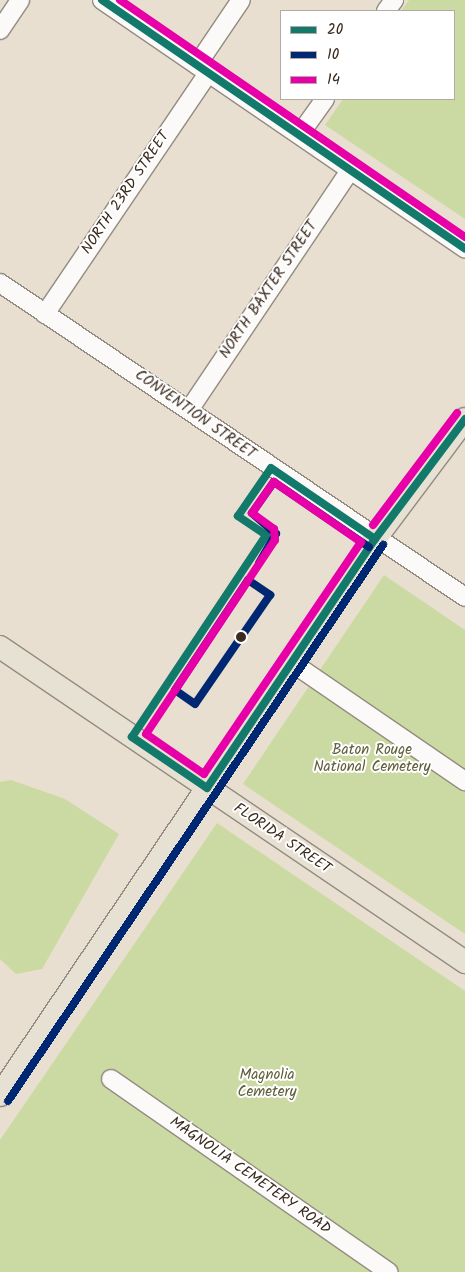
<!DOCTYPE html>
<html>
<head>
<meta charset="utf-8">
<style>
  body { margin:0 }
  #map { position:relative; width:465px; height:1272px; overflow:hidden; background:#e8dfd0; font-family:Kalam,sans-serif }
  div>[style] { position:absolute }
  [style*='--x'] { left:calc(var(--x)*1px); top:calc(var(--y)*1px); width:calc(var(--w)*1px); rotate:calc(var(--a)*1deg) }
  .green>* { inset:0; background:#cbdaa2 }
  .roads { filter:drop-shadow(1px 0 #938b81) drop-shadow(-1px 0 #938b81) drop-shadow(0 1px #938b81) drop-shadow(0 -1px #938b81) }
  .minor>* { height:18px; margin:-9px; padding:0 9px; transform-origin:9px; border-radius:9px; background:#fcfaf8 }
  .major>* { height:22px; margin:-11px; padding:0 11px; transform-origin:11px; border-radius:11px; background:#e7e1d3 }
  .bus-1>* { height:8px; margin:-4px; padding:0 4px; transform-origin:4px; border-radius:4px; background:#12796b }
  .bus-2>* { height:8px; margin:-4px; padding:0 4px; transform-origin:4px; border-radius:4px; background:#002772 }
  .bus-3>* { height:8px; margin:-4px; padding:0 4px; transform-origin:4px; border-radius:4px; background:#e700a8 }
  .dots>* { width:14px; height:14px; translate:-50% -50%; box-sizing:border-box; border:2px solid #fff; border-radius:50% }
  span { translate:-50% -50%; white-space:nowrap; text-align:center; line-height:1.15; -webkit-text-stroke:4px #fff; paint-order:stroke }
  .street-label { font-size:15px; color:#3b2a1e }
  .park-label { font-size:15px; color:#5f5d3a }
  .legend { position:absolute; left:280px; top:10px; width:175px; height:90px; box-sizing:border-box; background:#fff; border:1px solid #b1aaa5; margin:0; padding:6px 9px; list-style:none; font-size:15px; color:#3b2a1e }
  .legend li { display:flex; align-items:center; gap:10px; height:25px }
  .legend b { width:25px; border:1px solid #b1aaa5 }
</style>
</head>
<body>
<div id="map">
  <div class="green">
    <div style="clip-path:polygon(409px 0,465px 0,465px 219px,325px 125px,343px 99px,454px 99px,454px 11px,401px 11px)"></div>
    <div style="clip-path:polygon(384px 575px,465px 630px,465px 934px,243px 784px)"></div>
    <div style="clip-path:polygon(11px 780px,65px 799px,119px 834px,42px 969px,16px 974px,0 959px,0 782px)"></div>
    <div style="clip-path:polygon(217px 823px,465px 991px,465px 1272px,0 1272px,0 1140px)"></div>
  </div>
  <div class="roads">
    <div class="minor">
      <div style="--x:102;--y:0;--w:440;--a:34.4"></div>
      <div style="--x:386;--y:11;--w:14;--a:-54"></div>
      <div style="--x:0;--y:30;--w:36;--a:-56"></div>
      <div style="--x:197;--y:65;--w:78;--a:-55.9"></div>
      <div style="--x:300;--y:134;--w:43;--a:-54.5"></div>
      <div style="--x:0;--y:283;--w:561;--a:34.03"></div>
      <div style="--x:45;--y:314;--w:291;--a:-55.9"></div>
      <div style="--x:189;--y:410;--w:289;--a:-56.1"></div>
      <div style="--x:291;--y:662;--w:211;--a:34.4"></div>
      <div style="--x:111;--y:1079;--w:338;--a:34.8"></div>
    </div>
    <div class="major">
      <div style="--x:0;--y:647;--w:562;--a:34.11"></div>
      <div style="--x:0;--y:1095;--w:671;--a:-56"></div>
      <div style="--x:375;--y:539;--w:150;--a:-53.1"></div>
    </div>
  </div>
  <div class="bus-1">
    <div style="--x:102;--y:0;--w:440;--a:34.4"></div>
    <div style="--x:207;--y:788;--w:91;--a:-145.8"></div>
    <div style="--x:132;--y:737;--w:242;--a:-56.4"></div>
    <div style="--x:266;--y:535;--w:34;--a:-146"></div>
    <div style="--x:238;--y:516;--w:58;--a:-55.5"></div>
    <div style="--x:271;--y:468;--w:126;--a:34.3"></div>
    <div style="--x:207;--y:788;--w:300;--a:-56"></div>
    <div style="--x:375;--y:539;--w:150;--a:-53.1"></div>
  </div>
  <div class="bus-2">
    <div style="--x:259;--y:563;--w:34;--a:-60"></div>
    <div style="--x:276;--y:534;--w:32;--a:-139"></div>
    <div style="--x:252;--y:513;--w:38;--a:-55"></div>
    <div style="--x:274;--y:482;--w:115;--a:34.4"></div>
    <div style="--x:248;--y:580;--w:27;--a:34"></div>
    <div style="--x:270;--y:595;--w:132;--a:124.5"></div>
    <div style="--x:195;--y:704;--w:24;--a:-145"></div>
    <div style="--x:175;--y:690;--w:132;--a:-56.4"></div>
    <div style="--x:8;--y:1101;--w:671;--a:-56"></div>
  </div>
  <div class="bus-3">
    <div style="--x:120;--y:0;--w:419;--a:34.5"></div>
    <div style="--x:274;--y:482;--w:106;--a:34.6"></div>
    <div style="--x:361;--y:542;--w:280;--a:124.1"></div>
    <div style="--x:204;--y:774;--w:70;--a:-145.4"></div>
    <div style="--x:146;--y:734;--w:233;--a:-56.4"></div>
    <div style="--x:275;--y:540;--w:11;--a:-95"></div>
    <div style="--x:274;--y:529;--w:27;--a:-144"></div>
    <div style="--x:252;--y:513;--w:38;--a:-55"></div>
    <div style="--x:373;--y:525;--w:140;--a:-53.1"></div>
  </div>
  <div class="dots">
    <div style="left:241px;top:637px;background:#3b2a1e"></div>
  </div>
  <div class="street-label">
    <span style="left:126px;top:193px;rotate:-56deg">NORTH 23RD STREET</span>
    <span style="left:269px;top:290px;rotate:-56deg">NORTH BAXTER STREET</span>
    <span style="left:195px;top:415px;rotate:35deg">CONVENTION STREET</span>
    <span style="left:282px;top:839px;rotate:34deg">FLORIDA STREET</span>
    <span style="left:250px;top:1176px;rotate:35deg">MAGNOLIA CEMETERY ROAD</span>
  </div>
  <div class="park-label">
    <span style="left:372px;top:759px">Baton Rouge<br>National Cemetery</span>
    <span style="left:267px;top:1084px">Magnolia<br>Cemetery</span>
  </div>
  <ul class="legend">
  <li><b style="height:6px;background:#12796b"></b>20</li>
  <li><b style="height:6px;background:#002772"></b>10</li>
  <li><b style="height:6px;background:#e700a8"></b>14</li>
  </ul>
</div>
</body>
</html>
